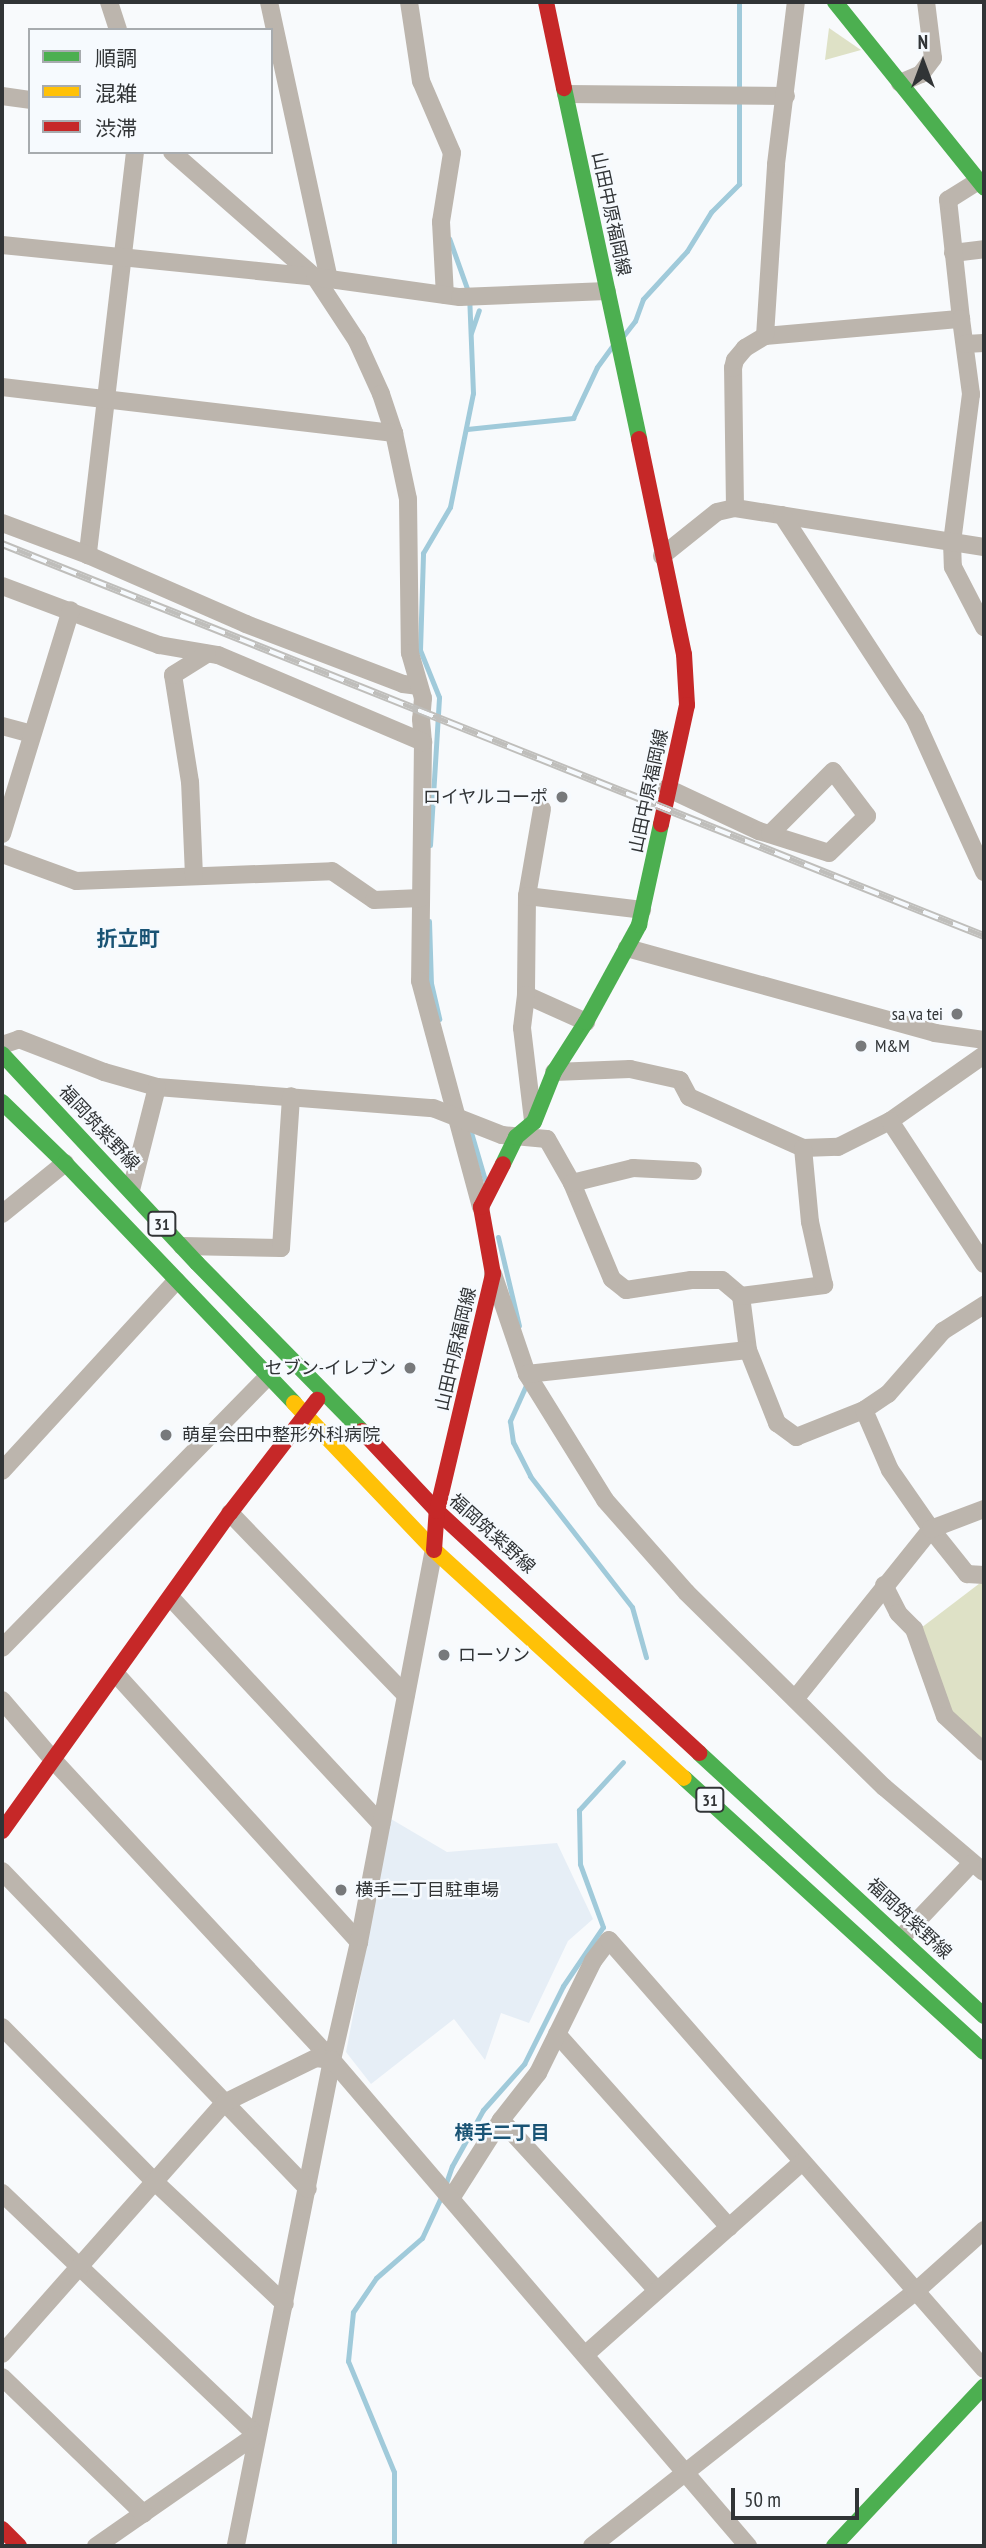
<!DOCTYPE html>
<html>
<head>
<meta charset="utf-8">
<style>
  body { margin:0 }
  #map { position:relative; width:986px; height:2548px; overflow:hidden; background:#f8fafc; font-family:"PT Sans Narrow","Noto Sans JP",sans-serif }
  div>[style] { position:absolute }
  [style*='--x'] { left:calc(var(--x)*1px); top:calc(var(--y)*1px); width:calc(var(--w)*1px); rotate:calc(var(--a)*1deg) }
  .built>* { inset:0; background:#e6eef6 }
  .green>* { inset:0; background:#dee1c6 }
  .stream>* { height:5px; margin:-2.5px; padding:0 2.5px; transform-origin:2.5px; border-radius:2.5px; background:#a0cada }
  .street>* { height:18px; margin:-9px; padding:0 9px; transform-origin:9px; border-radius:9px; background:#bcb5ad }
  .fast>* { height:16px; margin:-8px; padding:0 8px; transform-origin:8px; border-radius:8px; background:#4caf50 }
  .slow>* { height:16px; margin:-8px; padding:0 8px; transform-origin:8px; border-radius:8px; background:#ffc107 }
  .jam>* { height:16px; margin:-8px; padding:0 8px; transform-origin:8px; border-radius:8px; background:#c62828 }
  .rail>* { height:8px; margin-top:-4px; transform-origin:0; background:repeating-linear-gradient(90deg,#f6fafe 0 16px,#bfbebb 0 32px); box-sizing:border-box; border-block:2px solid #bfbebb }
  .dots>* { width:19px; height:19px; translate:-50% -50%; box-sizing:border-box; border:4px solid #f6fafe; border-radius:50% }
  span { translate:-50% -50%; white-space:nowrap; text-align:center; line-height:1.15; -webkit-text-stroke:5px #f6fafe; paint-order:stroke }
  .shield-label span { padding:2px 5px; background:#f6fafe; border:2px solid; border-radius:5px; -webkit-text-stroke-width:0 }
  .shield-label { font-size:16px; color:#313436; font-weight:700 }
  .street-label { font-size:18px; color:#313436 }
  .poi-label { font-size:18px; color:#313436 }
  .right { translate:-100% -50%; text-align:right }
  .left { translate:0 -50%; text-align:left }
  .neighbourhood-label { font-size:19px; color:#195374; font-weight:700 }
  .quarter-label { font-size:21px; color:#195374; font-weight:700 }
  .frame { position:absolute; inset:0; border:4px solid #313436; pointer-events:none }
  .legend { position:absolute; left:28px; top:28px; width:245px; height:126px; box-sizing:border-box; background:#f6fafe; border:2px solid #a7abae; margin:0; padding:9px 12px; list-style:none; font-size:21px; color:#313436 }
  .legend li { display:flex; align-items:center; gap:14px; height:35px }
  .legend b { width:35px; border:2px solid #a7abae }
  .north { position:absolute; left:888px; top:28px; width:70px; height:70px; -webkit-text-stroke:5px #f6fafe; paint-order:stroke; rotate:0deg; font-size:19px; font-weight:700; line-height:28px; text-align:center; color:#313436 }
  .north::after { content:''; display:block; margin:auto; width:24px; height:32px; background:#313436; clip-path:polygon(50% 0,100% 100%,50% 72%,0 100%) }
  .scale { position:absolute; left:731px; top:2488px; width:128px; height:32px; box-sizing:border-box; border:4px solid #313436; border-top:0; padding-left:9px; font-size:21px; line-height:24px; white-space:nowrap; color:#313436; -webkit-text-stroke:5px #f6fafe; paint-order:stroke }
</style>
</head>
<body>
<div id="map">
  <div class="built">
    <div style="clip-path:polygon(391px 1819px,447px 1852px,557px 1843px,593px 1919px,568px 1941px,529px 2023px,501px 2013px,485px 2060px,454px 2019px,371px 2084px,346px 2052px)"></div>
  </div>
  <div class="green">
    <div style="clip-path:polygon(829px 28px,861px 50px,825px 60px)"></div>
    <div style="clip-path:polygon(984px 1580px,984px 1742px,948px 1708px,921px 1628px)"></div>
  </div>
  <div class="stream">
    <div style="--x:471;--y:333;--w:24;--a:-71"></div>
    <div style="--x:624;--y:335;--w:18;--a:-52"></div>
    <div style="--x:635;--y:321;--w:23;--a:-70"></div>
    <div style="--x:643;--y:299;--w:65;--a:-47.5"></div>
    <div style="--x:687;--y:251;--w:46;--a:-58.4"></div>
    <div style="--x:711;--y:212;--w:40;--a:-45"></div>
    <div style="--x:739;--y:184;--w:182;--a:-90"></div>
    <div style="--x:467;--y:429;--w:107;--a:-5.9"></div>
    <div style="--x:573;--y:418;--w:56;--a:-64.8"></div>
    <div style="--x:597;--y:367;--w:26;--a:-54"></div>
    <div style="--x:430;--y:845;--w:148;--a:-86.5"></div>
    <div style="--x:439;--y:697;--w:51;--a:-112"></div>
    <div style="--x:420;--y:650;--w:97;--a:-88.2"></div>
    <div style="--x:423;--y:553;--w:53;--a:-59.6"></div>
    <div style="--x:450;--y:507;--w:116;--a:-78.6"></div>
    <div style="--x:473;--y:393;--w:99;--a:-92.3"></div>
    <div style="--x:469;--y:294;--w:59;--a:-109.7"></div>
    <div style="--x:429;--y:921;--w:62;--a:88.2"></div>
    <div style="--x:431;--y:983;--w:37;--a:77"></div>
    <div style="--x:470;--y:1129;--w:53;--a:73.6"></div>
    <div style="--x:498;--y:1237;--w:91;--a:76.7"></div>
    <div style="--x:527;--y:1383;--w:42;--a:114.1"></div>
    <div style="--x:510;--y:1421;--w:21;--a:82"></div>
    <div style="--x:513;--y:1442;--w:38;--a:63"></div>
    <div style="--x:530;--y:1476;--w:166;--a:52.1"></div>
    <div style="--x:632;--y:1607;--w:52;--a:74.4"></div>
    <div style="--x:445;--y:2186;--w:21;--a:-71"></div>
    <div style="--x:452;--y:2166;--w:64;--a:-61"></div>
    <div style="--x:483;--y:2110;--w:62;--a:-48.3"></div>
    <div style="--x:524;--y:2064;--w:87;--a:-63.4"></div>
    <div style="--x:563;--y:1986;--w:71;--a:-55.9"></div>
    <div style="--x:603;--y:1927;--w:67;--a:-110.1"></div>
    <div style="--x:580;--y:1864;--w:54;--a:-91.1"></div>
    <div style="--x:579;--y:1810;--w:65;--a:-47.5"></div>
    <div style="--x:394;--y:2546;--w:74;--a:-90"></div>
    <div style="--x:394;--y:2472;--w:120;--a:-112.5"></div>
    <div style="--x:348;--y:2361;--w:49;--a:-84.2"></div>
    <div style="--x:353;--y:2312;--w:41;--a:-55.9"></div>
    <div style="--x:376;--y:2278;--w:61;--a:-41"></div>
    <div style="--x:422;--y:2238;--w:47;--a:-65.1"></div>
  </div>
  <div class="street">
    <div style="--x:109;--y:2;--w:29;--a:72"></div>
    <div style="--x:269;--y:2;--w:283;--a:77.8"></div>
    <div style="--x:409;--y:2;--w:80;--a:81.4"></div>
    <div style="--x:421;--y:81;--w:78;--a:66.7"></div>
    <div style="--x:452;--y:153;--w:70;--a:99.1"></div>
    <div style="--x:441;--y:222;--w:73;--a:86.9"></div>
    <div style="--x:900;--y:83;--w:23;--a:-23"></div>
    <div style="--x:921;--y:74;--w:20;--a:-53"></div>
    <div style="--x:933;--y:58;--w:56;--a:-97.1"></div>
    <div style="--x:566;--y:94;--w:220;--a:0.5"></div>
    <div style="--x:2;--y:96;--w:28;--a:8"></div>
    <div style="--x:135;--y:152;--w:406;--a:96.7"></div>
    <div style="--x:88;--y:555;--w:172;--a:23.6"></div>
    <div style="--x:246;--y:624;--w:168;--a:20.9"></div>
    <div style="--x:403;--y:684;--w:16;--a:7"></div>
    <div style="--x:172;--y:152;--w:190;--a:41.2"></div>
    <div style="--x:315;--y:277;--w:77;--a:56.7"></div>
    <div style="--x:357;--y:341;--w:58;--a:65.6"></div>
    <div style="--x:381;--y:394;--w:41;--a:71.6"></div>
    <div style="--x:394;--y:433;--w:67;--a:78"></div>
    <div style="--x:408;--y:499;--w:154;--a:89.3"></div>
    <div style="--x:410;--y:653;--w:47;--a:73.9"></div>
    <div style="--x:423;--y:698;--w:21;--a:95"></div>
    <div style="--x:421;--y:719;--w:23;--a:85"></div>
    <div style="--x:423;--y:742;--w:239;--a:90.7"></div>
    <div style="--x:420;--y:981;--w:234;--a:74.9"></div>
    <div style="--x:2;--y:245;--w:315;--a:5.8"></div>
    <div style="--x:315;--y:277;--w:146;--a:7.9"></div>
    <div style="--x:460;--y:297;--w:147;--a:-2.3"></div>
    <div style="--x:953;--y:253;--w:31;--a:-7"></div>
    <div style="--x:961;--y:319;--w:120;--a:-96.2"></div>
    <div style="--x:948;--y:200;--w:36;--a:-32"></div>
    <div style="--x:765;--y:336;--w:197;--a:-5"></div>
    <div style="--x:961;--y:319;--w:76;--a:82.4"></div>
    <div style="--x:971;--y:394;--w:149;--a:97.3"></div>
    <div style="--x:952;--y:542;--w:25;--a:88"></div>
    <div style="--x:953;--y:567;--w:68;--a:62.7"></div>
    <div style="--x:965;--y:344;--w:19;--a:-3"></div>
    <div style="--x:2;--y:387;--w:395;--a:6.7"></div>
    <div style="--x:735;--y:508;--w:252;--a:8.9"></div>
    <div style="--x:782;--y:515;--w:244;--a:56.9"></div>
    <div style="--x:915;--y:719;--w:168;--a:65.7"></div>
    <div style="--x:2;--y:523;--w:92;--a:20.4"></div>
    <div style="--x:662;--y:556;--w:70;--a:-38.7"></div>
    <div style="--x:717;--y:512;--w:18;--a:-13"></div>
    <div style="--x:735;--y:508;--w:140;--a:-90.8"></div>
    <div style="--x:733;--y:368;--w:8;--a:-76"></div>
    <div style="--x:735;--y:360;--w:16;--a:-50"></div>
    <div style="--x:745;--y:348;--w:23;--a:-31"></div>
    <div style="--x:765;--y:336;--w:172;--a:-86.3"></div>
    <div style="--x:776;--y:164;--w:163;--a:-83"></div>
    <div style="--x:2;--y:586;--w:168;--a:20.6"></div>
    <div style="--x:159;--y:645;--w:60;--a:9.6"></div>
    <div style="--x:218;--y:655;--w:223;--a:23"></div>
    <div style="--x:2;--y:726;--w:30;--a:15"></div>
    <div style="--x:667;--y:788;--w:102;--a:25.1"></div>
    <div style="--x:759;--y:831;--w:73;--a:17.4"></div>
    <div style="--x:829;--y:853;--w:53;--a:-44.2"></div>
    <div style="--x:867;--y:816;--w:56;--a:-127.1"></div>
    <div style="--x:833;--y:771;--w:89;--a:135"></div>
    <div style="--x:542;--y:809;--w:88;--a:99.8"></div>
    <div style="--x:527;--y:896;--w:99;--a:90.6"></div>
    <div style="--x:526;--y:995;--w:66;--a:24.2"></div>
    <div style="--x:2;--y:834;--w:234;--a:-72.9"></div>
    <div style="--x:2;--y:854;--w:79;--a:20"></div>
    <div style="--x:76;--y:881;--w:256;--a:-2.2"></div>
    <div style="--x:332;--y:871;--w:51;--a:34.6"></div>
    <div style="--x:374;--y:900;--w:47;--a:-2.4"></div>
    <div style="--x:194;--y:876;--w:94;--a:-92.4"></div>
    <div style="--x:190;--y:782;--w:108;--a:-99"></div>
    <div style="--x:173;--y:675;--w:40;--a:-32"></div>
    <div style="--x:527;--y:896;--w:116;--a:6.9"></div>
    <div style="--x:627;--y:948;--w:320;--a:15.4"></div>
    <div style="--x:935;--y:1033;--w:49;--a:8.1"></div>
    <div style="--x:526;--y:995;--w:33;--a:97"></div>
    <div style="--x:522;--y:1028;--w:93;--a:83.2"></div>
    <div style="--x:2;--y:1045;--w:18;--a:-19"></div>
    <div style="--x:19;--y:1039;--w:91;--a:21.2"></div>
    <div style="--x:104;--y:1072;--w:55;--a:15.8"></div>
    <div style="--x:157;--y:1087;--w:277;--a:4.4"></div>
    <div style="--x:433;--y:1108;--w:74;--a:21.4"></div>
    <div style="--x:502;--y:1135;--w:45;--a:5.1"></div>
    <div style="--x:547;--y:1139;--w:51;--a:60.4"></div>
    <div style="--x:572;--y:1183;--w:104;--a:67.4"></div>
    <div style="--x:612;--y:1279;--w:18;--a:38"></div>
    <div style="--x:626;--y:1290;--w:66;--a:-8.7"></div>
    <div style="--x:691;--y:1280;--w:31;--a:0"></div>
    <div style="--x:722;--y:1280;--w:25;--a:40"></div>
    <div style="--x:741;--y:1296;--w:54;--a:82.6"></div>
    <div style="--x:748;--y:1350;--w:79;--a:68.3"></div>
    <div style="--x:777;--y:1423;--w:24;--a:36"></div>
    <div style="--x:796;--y:1437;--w:73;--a:-21.7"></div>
    <div style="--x:864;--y:1410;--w:29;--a:-34"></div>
    <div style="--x:888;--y:1394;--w:84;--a:-48.9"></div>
    <div style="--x:943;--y:1331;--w:49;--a:-32.4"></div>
    <div style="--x:554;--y:1072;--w:76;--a:-2.3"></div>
    <div style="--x:630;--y:1069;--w:51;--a:12.4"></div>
    <div style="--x:680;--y:1080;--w:19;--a:62"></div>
    <div style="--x:689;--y:1097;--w:125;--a:24.1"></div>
    <div style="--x:803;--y:1148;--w:35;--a:-2"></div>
    <div style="--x:838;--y:1147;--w:58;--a:-26.6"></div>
    <div style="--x:890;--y:1121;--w:115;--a:-35.1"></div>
    <div style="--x:890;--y:1121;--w:171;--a:56.7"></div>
    <div style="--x:572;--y:1183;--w:63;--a:-13.8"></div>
    <div style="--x:633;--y:1168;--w:60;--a:2.9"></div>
    <div style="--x:131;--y:1190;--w:106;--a:-75.8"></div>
    <div style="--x:2;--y:1214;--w:81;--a:-39"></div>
    <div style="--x:182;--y:1246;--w:99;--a:1.2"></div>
    <div style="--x:281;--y:1248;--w:152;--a:-86.2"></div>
    <div style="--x:493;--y:1274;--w:106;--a:71.2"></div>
    <div style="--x:527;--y:1374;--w:148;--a:58.2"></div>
    <div style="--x:605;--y:1500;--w:123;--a:48.6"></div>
    <div style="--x:686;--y:1592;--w:278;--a:44.6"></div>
    <div style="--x:884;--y:1787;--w:131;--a:40.4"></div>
    <div style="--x:741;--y:1296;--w:84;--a:-7.5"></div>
    <div style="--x:824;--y:1285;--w:65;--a:-102.5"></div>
    <div style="--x:810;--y:1222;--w:74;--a:-95.4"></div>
    <div style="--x:527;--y:1374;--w:222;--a:-6.2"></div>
    <div style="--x:864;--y:1410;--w:65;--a:66.6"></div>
    <div style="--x:890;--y:1470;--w:72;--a:55.2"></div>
    <div style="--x:931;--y:1529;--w:58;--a:51.3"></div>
    <div style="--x:967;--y:1574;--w:17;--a:3"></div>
    <div style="--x:2;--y:1471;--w:258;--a:-47.5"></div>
    <div style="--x:230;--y:1513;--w:253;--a:46"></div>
    <div style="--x:884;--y:1585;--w:31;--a:63"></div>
    <div style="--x:898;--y:1613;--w:23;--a:45"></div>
    <div style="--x:914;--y:1629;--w:92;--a:70.4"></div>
    <div style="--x:945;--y:1716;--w:53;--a:42.7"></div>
    <div style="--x:171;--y:1598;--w:309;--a:47.1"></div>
    <div style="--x:2;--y:1648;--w:380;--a:-45.6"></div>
    <div style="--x:116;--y:1674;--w:362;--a:47.8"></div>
    <div style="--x:795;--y:1699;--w:218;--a:-51.3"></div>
    <div style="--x:931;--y:1529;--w:57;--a:-20.7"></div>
    <div style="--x:2;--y:1700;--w:82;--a:49.5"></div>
    <div style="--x:55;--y:1762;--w:407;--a:47.1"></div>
    <div style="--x:332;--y:2060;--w:495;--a:101.2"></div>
    <div style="--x:2;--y:1871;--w:441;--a:46.1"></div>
    <div style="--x:901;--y:1938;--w:102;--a:-46.6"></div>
    <div style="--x:2;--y:2027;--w:218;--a:45.4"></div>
    <div style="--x:155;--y:2182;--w:178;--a:43.2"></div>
    <div style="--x:557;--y:2034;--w:259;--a:48.3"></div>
    <div style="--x:332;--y:2060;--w:121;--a:-77.1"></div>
    <div style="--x:359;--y:1942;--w:399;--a:-79.2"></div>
    <div style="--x:501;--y:2120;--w:231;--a:47.5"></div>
    <div style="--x:2;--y:2193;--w:351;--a:43.6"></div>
    <div style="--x:256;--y:2435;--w:195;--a:145.2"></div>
    <div style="--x:452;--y:2197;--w:91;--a:-57.5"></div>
    <div style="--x:501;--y:2120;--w:60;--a:-51.8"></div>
    <div style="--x:538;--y:2073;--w:125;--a:-63.8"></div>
    <div style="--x:593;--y:1961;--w:26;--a:-53"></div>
    <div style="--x:609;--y:1940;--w:570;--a:48.84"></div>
    <div style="--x:2;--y:2354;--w:335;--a:-48.5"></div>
    <div style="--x:224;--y:2103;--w:102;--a:-26.1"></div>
    <div style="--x:316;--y:2058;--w:16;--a:7"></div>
    <div style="--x:332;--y:2060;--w:640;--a:49.44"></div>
    <div style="--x:586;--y:2354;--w:289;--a:-41.6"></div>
    <div style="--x:2;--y:2377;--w:197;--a:44"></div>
    <div style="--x:592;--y:2546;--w:411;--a:-38.2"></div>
    <div style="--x:915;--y:2292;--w:93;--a:-41.9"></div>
  </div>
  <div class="fast">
    <div style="--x:835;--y:2;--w:238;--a:51.2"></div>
    <div style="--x:564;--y:88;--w:359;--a:77.9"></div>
    <div style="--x:2;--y:1054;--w:286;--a:47"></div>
    <div style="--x:197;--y:1263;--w:235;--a:45.5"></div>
    <div style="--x:2;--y:1102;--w:88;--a:44.1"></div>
    <div style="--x:65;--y:1163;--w:332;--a:46.3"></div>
    <div style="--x:503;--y:1164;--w:30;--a:-64"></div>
    <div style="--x:516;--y:1137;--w:23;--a:-40"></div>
    <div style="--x:534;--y:1122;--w:54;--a:-68.2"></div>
    <div style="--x:554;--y:1072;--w:59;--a:-57.4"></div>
    <div style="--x:586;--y:1022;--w:111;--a:-61.3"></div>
    <div style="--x:639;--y:925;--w:103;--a:-77.7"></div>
    <div style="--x:699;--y:1753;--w:388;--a:42.7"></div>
    <div style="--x:684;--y:1778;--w:406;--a:42.4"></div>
    <div style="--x:834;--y:2546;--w:219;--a:-46.8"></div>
  </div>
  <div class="slow">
    <div style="--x:294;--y:1403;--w:203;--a:46.4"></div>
    <div style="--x:434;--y:1550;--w:338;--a:42.4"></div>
  </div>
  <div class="jam">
    <div style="--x:546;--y:2;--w:88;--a:78.2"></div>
    <div style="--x:639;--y:439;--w:220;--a:78.2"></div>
    <div style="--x:684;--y:654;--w:51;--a:86.6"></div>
    <div style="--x:687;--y:705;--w:122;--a:102.3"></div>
    <div style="--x:362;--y:1431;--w:110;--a:46.8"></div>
    <div style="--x:437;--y:1511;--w:357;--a:42.7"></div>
    <div style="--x:434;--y:1550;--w:39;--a:-86"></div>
    <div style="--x:437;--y:1511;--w:244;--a:-76.7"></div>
    <div style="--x:493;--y:1274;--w:68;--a:-100.2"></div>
    <div style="--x:481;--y:1207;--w:48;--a:-62.9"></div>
    <div style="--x:2;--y:1831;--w:391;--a:-54.4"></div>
    <div style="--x:230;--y:1513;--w:143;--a:-52.4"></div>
    <div style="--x:2;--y:2529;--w:24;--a:45"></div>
  </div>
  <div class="rail">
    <div style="--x:2;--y:544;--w:1057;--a:21.76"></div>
  </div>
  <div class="dots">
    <div style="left:562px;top:797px;background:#77797b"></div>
    <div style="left:957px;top:1014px;background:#77797b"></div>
    <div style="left:861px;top:1046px;background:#77797b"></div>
    <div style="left:410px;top:1368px;background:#77797b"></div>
    <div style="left:166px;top:1435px;background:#77797b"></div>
    <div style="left:444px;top:1655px;background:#77797b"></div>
    <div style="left:341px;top:1890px;background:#77797b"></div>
  </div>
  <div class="shield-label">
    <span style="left:162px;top:1224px">31</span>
    <span style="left:710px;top:1800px">31</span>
  </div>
  <div class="street-label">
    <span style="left:611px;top:214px;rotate:78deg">山田中原福岡線</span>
    <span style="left:649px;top:791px;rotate:-78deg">山田中原福岡線</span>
    <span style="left:99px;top:1128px;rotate:47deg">福岡筑紫野線</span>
    <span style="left:456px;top:1349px;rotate:-77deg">山田中原福岡線</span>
    <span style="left:492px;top:1534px;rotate:42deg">福岡筑紫野線</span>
    <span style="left:909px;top:1919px;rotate:43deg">福岡筑紫野線</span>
  </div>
  <div class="poi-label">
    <span class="right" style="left:548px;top:797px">ロイヤルコーポ</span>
    <span class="right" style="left:943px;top:1014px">sa va tei</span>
    <span class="left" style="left:875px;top:1046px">M&amp;M</span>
    <span class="right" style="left:396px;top:1368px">セブン-イレブン</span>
    <span class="left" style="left:182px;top:1435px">萌星会田中整形外科病院</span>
    <span class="left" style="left:458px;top:1655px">ローソン</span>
    <span class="left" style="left:355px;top:1890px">横手二丁目駐車場</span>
  </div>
  <div class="neighbourhood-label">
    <span style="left:502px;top:2133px">横手二丁目</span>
  </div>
  <div class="quarter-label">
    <span style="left:128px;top:939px">折立町</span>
  </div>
  <div class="frame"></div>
  <ul class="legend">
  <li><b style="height:9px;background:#4caf50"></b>順調</li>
  <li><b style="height:9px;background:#ffc107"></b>混雑</li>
  <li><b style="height:9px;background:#c62828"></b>渋滞</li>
  </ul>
  <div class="north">N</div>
  <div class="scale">50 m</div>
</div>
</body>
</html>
